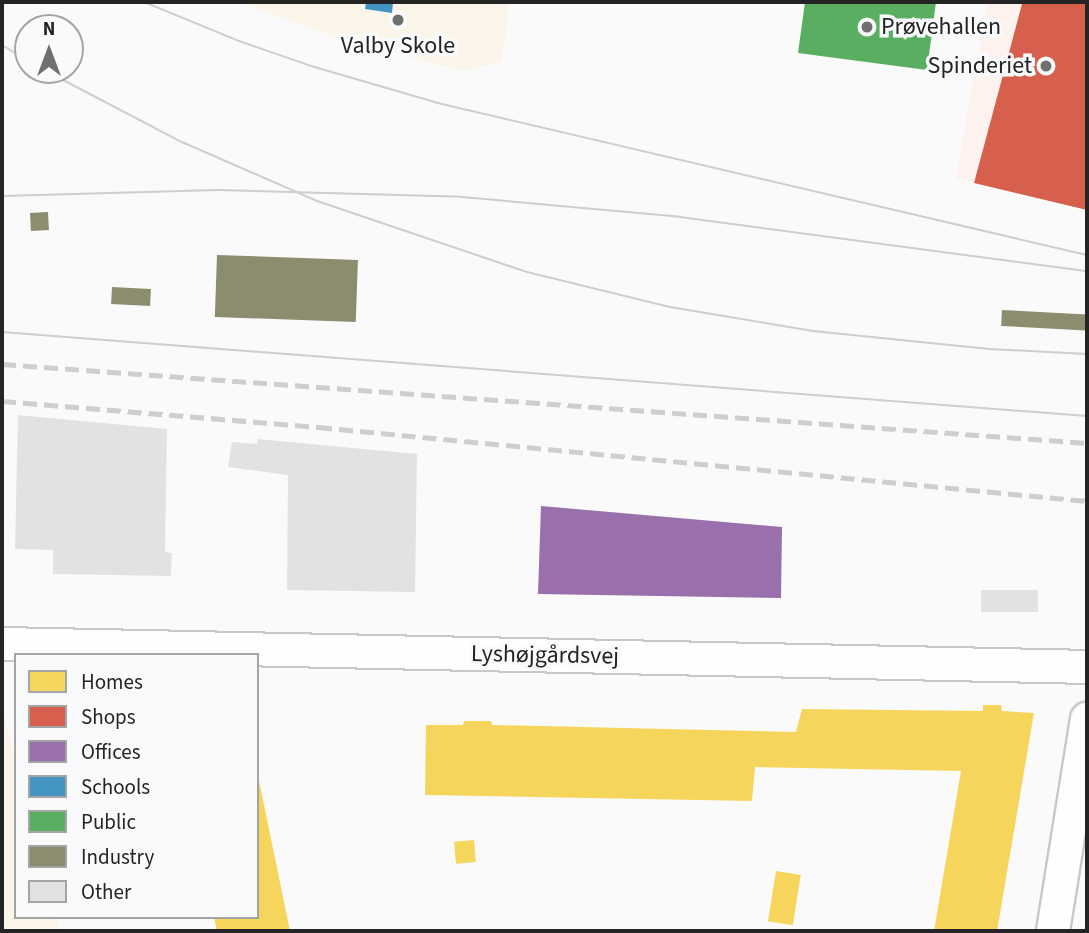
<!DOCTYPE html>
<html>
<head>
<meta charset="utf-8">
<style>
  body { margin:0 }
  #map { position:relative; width:1089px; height:933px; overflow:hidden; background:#fafafa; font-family:"Source Sans 3",sans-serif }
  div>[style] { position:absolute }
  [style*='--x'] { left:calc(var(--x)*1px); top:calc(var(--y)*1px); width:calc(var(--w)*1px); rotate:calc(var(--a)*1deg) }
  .commercial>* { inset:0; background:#fdf2ed }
  .education>* { inset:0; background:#fbf4e8 }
  .homes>* { inset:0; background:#f6d55c; transform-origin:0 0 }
  .shops>* { inset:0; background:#d6604d }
  .offices>* { inset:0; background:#9970ab }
  .schools>* { inset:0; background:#4393c3 }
  .public>* { inset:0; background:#5aae61 }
  .industry>* { inset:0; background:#8c8c6e; transform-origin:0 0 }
  .building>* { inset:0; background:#e2e2e3; transform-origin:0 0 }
  .roads { filter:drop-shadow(2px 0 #c8c8c9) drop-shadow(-2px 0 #c8c8c9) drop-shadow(0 2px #c8c8c9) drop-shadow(0 -2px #c8c8c9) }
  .minor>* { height:32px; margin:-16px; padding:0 16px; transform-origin:16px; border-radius:16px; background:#fefefe }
  .tram>* { height:2px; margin:-1px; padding:0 1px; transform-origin:1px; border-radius:1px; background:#cececf }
  .rail>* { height:5px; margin-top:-2.5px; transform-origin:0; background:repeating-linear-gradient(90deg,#cececf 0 14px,transparent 0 21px) }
  .dots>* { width:19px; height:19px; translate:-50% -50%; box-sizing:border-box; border:4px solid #f9fafb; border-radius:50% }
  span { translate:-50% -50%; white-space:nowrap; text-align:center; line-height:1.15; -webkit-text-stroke:7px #f9fafb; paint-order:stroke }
  .poi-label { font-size:24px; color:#242425 }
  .left { translate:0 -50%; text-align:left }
  .right { translate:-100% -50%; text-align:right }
  .street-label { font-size:24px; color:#242425 }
  .frame { position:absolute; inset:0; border:4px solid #242425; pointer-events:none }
  .legend { position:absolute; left:14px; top:653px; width:245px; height:266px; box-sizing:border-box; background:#f9fafb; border:2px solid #a4a4a5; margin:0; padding:9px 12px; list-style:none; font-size:21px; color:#242425 }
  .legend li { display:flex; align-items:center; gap:14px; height:35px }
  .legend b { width:35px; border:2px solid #a4a4a5 }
  .north { position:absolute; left:14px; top:14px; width:70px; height:70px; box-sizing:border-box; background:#f9fafb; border:2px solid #a4a4a5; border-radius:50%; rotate:0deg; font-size:19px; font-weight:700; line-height:28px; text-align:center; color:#242425 }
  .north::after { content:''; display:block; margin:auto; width:24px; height:32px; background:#6f6f70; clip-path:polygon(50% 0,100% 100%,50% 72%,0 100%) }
</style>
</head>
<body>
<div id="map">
  <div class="commercial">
    <div style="clip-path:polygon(987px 2px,1087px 2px,1087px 209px,956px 178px)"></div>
  </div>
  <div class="education">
    <div style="clip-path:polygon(239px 2px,510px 2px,501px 62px,461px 71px,339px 38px)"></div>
    <div style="clip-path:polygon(2px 719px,5px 719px,16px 761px,16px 917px,56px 917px,60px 931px,2px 931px)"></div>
  </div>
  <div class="homes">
    <div style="clip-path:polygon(983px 705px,1001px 705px,1002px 711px,1034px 713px,997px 931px,934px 931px,961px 771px,755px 767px,752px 801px,425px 795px,426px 725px,463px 725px,464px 721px,491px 721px,492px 725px,796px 732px,802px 709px,983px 711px)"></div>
    <div style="clip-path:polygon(258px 776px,290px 931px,217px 931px,214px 917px,257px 917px)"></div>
    <div style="left:474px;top:840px;width:22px;height:20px;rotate:85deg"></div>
    <div style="left:776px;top:871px;width:25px;height:51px;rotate:9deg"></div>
  </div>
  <div class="shops">
    <div style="clip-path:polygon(1087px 2px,1087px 210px,974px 183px,1022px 4px,1016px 2px)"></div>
  </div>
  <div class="offices">
    <div style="clip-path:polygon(541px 506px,782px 527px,781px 598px,538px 594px)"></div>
  </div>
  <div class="schools">
    <div style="clip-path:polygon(366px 2px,393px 2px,392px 13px,365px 9px)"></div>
  </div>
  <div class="public">
    <div style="clip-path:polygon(805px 2px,936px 2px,927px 70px,798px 53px)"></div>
  </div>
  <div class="industry">
    <div style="left:48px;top:212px;width:18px;height:18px;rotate:87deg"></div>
    <div style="left:217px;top:255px;width:141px;height:62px;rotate:2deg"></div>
    <div style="left:112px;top:287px;width:39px;height:17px;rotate:3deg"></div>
    <div style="left:1002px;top:310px;width:85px;height:16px;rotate:3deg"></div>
  </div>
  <div class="building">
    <div style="clip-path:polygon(18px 415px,167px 429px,165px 552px,172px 553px,171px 576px,53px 574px,53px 550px,15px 549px)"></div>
    <div style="clip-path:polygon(258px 439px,417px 454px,415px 592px,287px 590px,288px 475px,228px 467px,232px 442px,257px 444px)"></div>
    <div style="left:981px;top:590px;width:57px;height:22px"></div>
  </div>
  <div class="roads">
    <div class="minor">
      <div style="--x:2;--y:644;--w:1085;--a:1.21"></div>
      <div style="--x:1053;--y:931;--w:215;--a:-80.9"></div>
    </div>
  </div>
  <div class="tram">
    <div style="--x:144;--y:2;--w:103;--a:22.3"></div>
    <div style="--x:239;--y:41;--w:76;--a:19.1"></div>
    <div style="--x:311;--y:66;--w:136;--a:16.2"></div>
    <div style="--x:442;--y:104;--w:662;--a:13.18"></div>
    <div style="--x:2;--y:45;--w:31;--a:32"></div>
    <div style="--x:44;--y:70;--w:156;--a:27.6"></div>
    <div style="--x:182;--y:142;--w:147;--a:23.6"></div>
    <div style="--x:317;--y:201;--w:222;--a:18.7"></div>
    <div style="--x:527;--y:272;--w:147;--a:13.8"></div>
    <div style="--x:670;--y:307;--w:145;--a:9.5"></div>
    <div style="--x:813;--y:331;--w:177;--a:5.8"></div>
    <div style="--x:989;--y:349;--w:98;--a:2.9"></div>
    <div style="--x:2;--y:196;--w:215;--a:-1.6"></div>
    <div style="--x:217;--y:190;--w:245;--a:1.6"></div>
    <div style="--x:462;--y:197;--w:219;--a:5.2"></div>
    <div style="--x:680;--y:217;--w:411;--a:7.6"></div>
    <div style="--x:2;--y:332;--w:1088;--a:4.43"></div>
  </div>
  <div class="rail">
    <div style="--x:2;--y:364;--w:1088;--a:4.16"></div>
    <div style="--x:2;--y:401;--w:317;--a:4.7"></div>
    <div style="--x:318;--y:427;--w:773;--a:5.5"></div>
  </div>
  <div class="dots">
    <div style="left:398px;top:20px;background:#6f6f70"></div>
    <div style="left:867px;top:27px;background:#6f6f70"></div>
    <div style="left:1046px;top:66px;background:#6f6f70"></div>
  </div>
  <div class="poi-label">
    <span class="left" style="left:881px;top:27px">Prøvehallen</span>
    <span style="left:398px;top:46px">Valby Skole</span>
    <span class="right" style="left:1032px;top:66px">Spinderiet</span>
  </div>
  <div class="street-label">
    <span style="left:545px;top:655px;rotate:1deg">Lyshøjgårdsvej</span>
  </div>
  <div class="frame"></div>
  <ul class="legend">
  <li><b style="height:19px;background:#f6d55c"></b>Homes</li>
  <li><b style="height:19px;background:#d6604d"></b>Shops</li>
  <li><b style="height:19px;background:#9970ab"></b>Offices</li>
  <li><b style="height:19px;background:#4393c3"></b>Schools</li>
  <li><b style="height:19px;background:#5aae61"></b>Public</li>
  <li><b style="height:19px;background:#8c8c6e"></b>Industry</li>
  <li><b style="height:19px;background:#e2e2e3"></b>Other</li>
  </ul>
  <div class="north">N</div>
</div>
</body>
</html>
